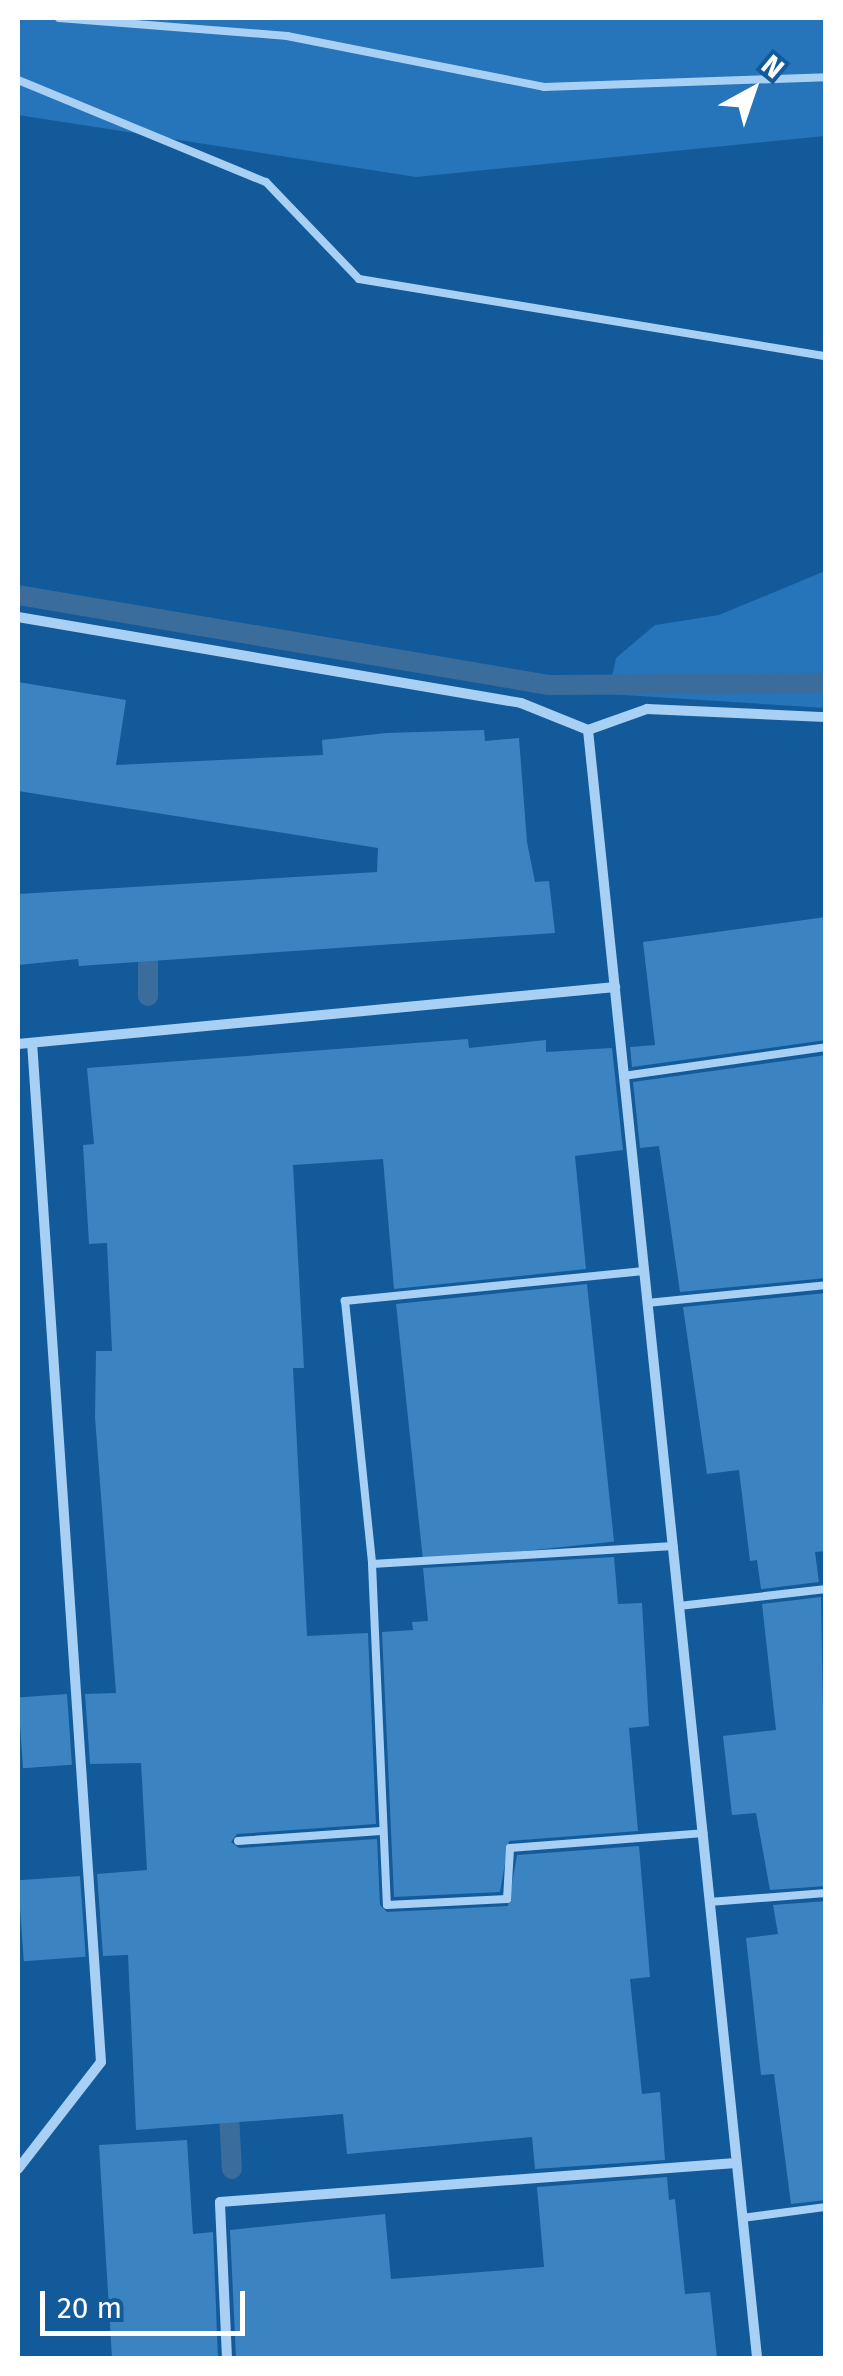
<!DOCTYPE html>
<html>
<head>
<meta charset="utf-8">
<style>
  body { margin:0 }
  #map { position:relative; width:843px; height:2376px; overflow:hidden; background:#135a9b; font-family:"Fira Sans",sans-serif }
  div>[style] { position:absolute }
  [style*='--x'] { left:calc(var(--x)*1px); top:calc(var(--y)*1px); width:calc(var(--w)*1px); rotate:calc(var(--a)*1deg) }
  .green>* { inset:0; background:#2674ba }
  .stream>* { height:20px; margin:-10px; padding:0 10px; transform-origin:10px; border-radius:10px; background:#3b6d9c }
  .building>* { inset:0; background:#3c83c2; transform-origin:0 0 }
  .lane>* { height:8px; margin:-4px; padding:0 4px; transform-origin:4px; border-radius:4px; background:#a8d0f4 }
  .street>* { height:10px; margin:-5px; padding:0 5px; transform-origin:5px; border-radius:5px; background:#a8d0f4 }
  span { translate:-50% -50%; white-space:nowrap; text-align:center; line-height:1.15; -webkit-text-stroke:10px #135a9b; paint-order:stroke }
  .frame { position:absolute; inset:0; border:20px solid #fff; pointer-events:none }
  .north { position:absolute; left:703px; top:40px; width:100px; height:100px; -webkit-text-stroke:8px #135a9b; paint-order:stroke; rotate:40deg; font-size:28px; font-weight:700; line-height:40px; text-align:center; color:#fff }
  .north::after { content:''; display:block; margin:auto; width:35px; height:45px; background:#fff; clip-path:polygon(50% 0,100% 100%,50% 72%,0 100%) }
  .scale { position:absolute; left:40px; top:2291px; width:205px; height:45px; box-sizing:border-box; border:5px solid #fff; border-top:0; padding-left:12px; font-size:30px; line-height:35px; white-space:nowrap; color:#fff; -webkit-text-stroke:8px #135a9b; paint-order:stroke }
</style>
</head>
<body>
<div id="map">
  <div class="green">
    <div style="clip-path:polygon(18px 18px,825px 18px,825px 136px,416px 177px,18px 115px)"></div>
    <div style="clip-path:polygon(825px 571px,825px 708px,608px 694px,616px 658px,655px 625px,719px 615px)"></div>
  </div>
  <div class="stream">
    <div style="--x:18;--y:595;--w:539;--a:9.62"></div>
    <div style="--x:549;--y:685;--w:277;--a:-0.4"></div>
    <div style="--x:148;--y:938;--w:58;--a:90"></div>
    <div style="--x:228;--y:2096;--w:73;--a:86.9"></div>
  </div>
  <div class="building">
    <div style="clip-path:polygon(18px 682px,126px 700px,116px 765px,323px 755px,322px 740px,386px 733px,484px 730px,485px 741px,519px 738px,527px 842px,535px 882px,549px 881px,555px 933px,79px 966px,78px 959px,18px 965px,18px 894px,377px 872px,378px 848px,18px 791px)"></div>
    <div style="clip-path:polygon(826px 917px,826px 1040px,632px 1067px,630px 1047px,655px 1045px,643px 942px)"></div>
    <div style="clip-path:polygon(468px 1039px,469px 1048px,546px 1040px,546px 1052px,612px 1048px,623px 1150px,575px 1156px,586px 1269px,394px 1289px,383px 1159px,293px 1165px,304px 1368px,293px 1368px,307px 1636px,368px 1633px,376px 1824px,237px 1834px,231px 1842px,239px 1848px,377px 1839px,380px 1905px,387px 1912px,508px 1906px,517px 1855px,639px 1846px,650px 1977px,630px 1979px,642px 2094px,660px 2092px,665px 2160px,535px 2169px,532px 2137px,347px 2154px,343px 2114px,136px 2130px,128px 1955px,103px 1956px,97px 1874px,147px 1870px,141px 1763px,90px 1764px,85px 1694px,116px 1693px,95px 1417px,96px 1351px,112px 1351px,107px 1243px,89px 1244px,83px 1145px,94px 1144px,87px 1068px)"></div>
    <div style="clip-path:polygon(826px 1055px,826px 1278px,680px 1292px,659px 1146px,640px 1148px,633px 1082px)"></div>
    <div style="left:587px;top:1284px;width:259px;height:192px;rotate:84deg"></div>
    <div style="clip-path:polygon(826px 1293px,826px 1551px,815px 1552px,819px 1582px,761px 1589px,757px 1560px,750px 1561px,739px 1470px,707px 1474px,683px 1307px)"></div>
    <div style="clip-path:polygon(614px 1557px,618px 1604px,642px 1603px,649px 1726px,629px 1728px,638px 1831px,509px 1841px,500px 1892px,394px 1897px,382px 1632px,413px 1630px,412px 1622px,428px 1621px,423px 1568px)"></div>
    <div style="clip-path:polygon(821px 1597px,826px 1886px,770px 1890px,756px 1813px,732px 1815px,723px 1736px,776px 1730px,762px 1604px)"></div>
    <div style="left:67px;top:1694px;width:71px;height:49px;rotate:86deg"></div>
    <div style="left:80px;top:1876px;width:81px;height:62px;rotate:86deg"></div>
    <div style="clip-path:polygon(826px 1901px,826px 2200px,791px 2204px,774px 2074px,761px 2075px,746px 1938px,778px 1934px,773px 1905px)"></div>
    <div style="clip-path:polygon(187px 2140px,193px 2234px,213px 2232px,218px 2358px,112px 2358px,99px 2145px)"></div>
    <div style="clip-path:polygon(667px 2177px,669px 2200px,675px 2199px,685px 2294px,710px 2292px,717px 2358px,236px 2358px,230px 2230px,385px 2214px,391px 2279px,544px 2267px,537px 2187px)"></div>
  </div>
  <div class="lane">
    <div style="--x:59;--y:18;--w:229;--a:4.5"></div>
    <div style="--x:287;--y:36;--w:262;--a:11.2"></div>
    <div style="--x:544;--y:87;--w:282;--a:-2"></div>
    <div style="--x:18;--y:80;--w:268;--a:22.4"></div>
    <div style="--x:266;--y:182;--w:134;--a:46.2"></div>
    <div style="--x:359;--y:279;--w:473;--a:9.4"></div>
    <div style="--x:623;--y:1076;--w:205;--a:-8.1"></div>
    <div style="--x:644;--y:1271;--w:301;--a:174.3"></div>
    <div style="--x:345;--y:1301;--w:264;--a:84.1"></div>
    <div style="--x:372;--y:1564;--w:341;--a:87.5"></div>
    <div style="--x:387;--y:1905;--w:120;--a:-2.9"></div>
    <div style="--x:507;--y:1899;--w:51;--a:-86.6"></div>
    <div style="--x:510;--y:1848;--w:194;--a:-4.4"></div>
    <div style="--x:647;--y:1303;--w:180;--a:-5.7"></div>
    <div style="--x:372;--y:1564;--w:302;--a:-3.4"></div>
    <div style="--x:679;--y:1606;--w:148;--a:-6.6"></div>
    <div style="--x:238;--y:1841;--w:143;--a:-4"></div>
    <div style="--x:709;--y:1902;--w:117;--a:-4.4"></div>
    <div style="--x:742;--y:2218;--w:85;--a:-7.5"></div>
  </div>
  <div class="street">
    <div style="--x:18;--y:617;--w:510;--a:9.7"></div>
    <div style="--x:521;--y:703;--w:72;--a:21.9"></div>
    <div style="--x:588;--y:730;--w:63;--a:-19.6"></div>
    <div style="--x:647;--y:709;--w:179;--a:2.6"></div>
    <div style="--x:588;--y:730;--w:1637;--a:84.07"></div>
    <div style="--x:18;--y:1044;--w:600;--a:-5.45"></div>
    <div style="--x:18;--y:2169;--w:135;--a:-52.2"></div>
    <div style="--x:101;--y:2062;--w:1021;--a:-93.87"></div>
    <div style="--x:227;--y:2358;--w:156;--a:-92.6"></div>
    <div style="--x:220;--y:2202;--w:517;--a:-4.32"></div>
  </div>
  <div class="frame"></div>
  <div class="north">N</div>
  <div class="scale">20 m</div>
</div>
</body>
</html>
